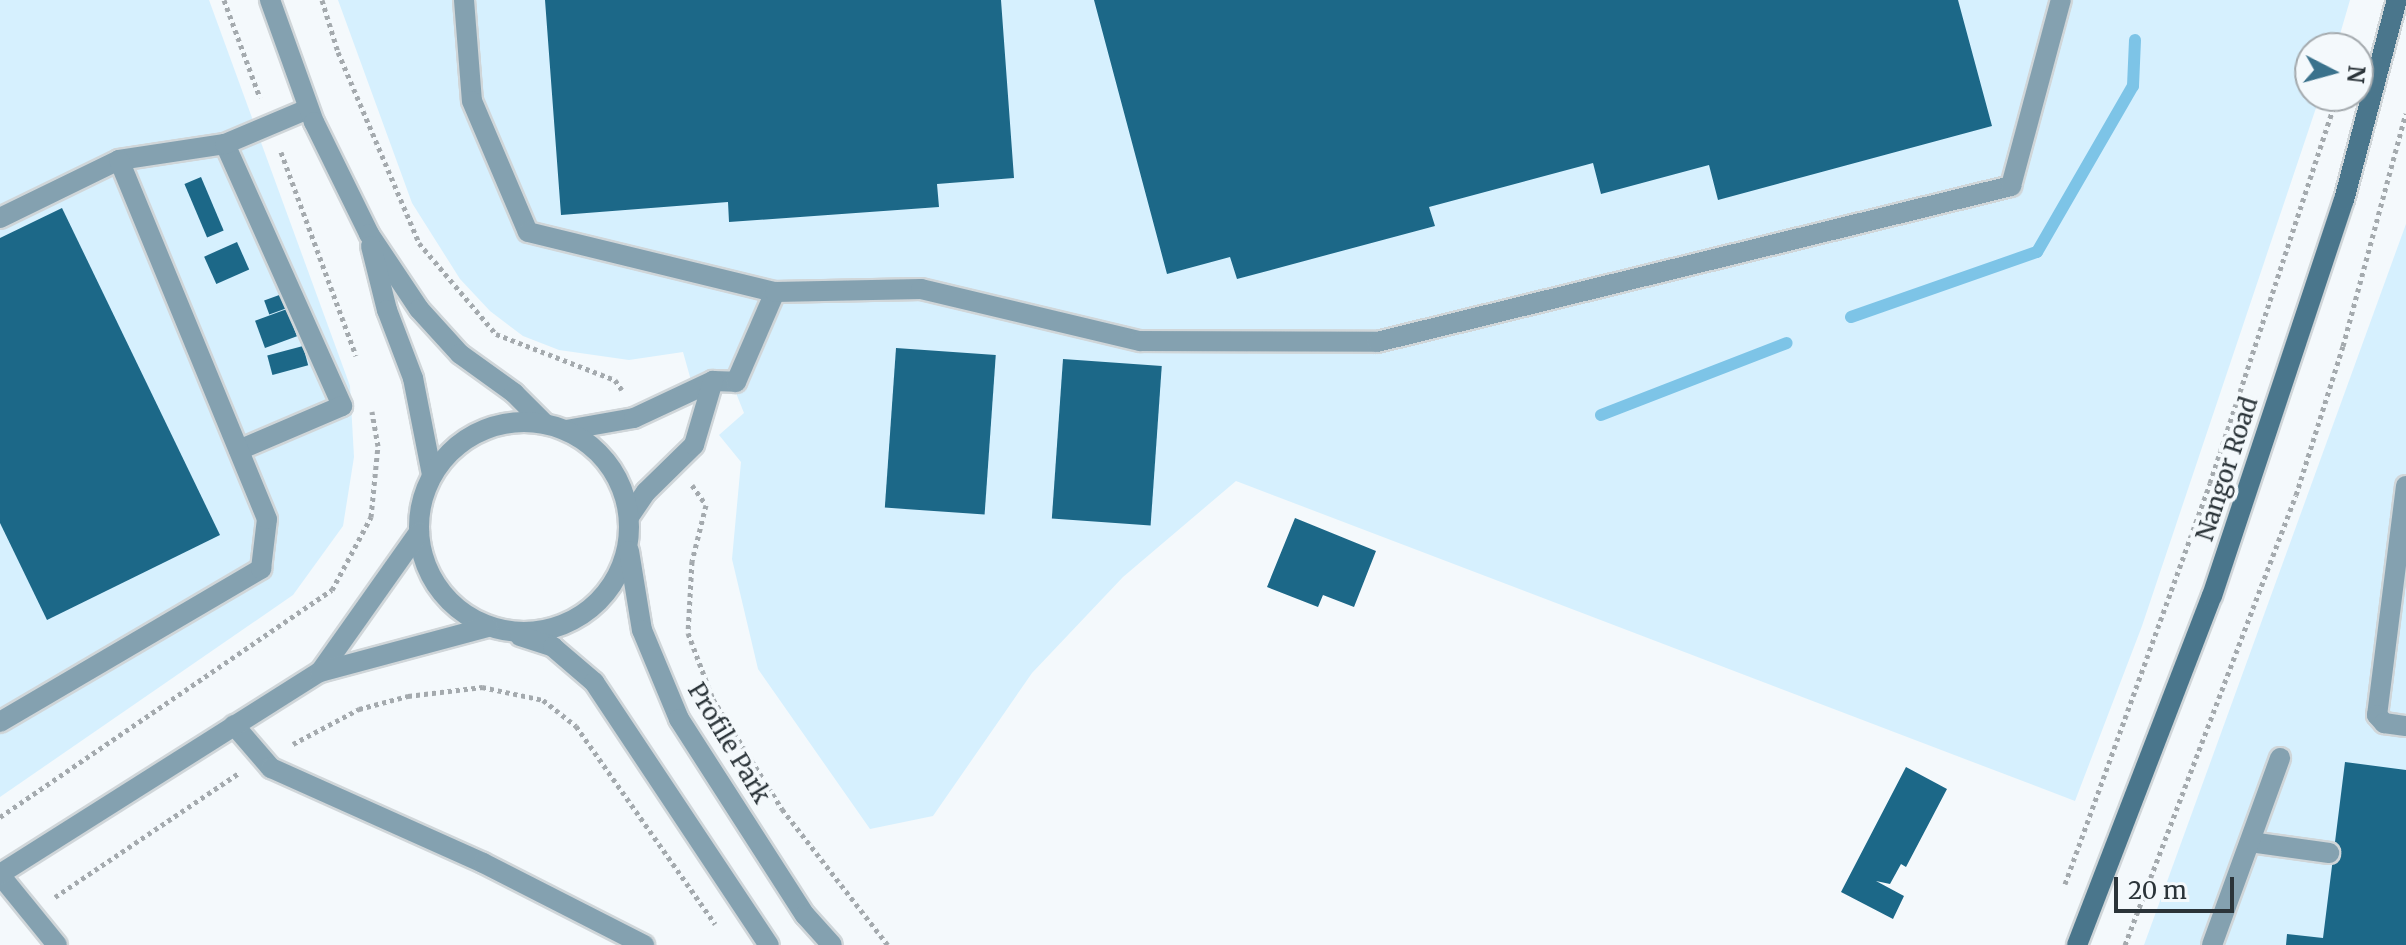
<!DOCTYPE html>
<html>
<head>
<meta charset="utf-8">
<style>
  body { margin:0 }
  #map { position:relative; width:2406px; height:945px; overflow:hidden; background:#f4f9fc; font-family:Merriweather,serif }
  div>[style] { position:absolute }
  [style*='--x'] { left:calc(var(--x)*1px); top:calc(var(--y)*1px); width:calc(var(--w)*1px); rotate:calc(var(--a)*1deg) }
  .built>* { inset:0; background:#d6f0fe }
  .stream>* { height:12px; margin:-6px; padding:0 6px; transform-origin:6px; border-radius:6px; background:#7dc4e7 }
  .building>* { inset:0; background:#1c6888; transform-origin:0 0 }
  .path>* { height:5px; margin-top:-2.5px; transform-origin:0; background:repeating-linear-gradient(90deg,#a4aaae 0 4px,transparent 0 8px) }
  .roads { filter:drop-shadow(2px 0 #d0d6d9) drop-shadow(-2px 0 #d0d6d9) drop-shadow(0 2px #d0d6d9) drop-shadow(0 -2px #d0d6d9) }
  .lane>* { height:20px; margin:-10px; padding:0 10px; transform-origin:10px; border-radius:10px; background:#84a1b0 }
  .street>* { height:20px; margin:-10px; padding:0 10px; transform-origin:10px; border-radius:10px; background:#84a1b0 }
  .street>.ring { margin:-10px; padding:0; box-sizing:content-box; background:none; border:20px solid #84a1b0; border-radius:50% }
  .secondary>* { height:20px; margin:-10px; padding:0 10px; transform-origin:10px; border-radius:10px; background:#4a768c }
  span { translate:-50% -50%; white-space:nowrap; text-align:center; line-height:1.15; -webkit-text-stroke:8px #f4f9fc; paint-order:stroke }
  .street-label { font-size:24px; color:#2b3439 }
  .north { position:absolute; left:2294px; top:32px; width:80px; height:80px; box-sizing:border-box; background:#f4f9fc; border:2px solid #a4aaae; border-radius:50%; rotate:96deg; font-size:22px; font-weight:700; line-height:32px; text-align:center; color:#2b3439 }
  .north::after { content:''; display:block; margin:auto; width:28px; height:36px; background:#3a728c; clip-path:polygon(50% 0,100% 100%,50% 72%,0 100%) }
  .scale { position:absolute; left:2114px; top:877px; width:120px; height:36px; box-sizing:border-box; border:4px solid #2b3439; border-top:0; padding-left:10px; font-size:24px; line-height:28px; white-space:nowrap; color:#2b3439; -webkit-text-stroke:6px #f4f9fc; paint-order:stroke }
</style>
</head>
<body>
<div id="map">
  <div class="built">
    <div style="clip-path:polygon(0 0,209px 0,350px 386px,354px 457px,343px 526px,293px 595px,0 797px)"></div>
    <div style="clip-path:polygon(338px 0,2350px 0,2336px 48px,2310px 48px,2310px 96px,2320px 96px,2142px 626px,2075px 801px,1236px 481px,1123px 577px,1032px 673px,933px 816px,870px 829px,758px 669px,732px 559px,741px 462px,719px 435px,744px 413px,728px 373px,692px 384px,683px 352px,629px 360px,559px 350px,523px 336px,490px 311px,460px 279px,412px 203px)"></div>
    <div style="clip-path:polygon(2406px 224px,2406px 945px,2144px 945px)"></div>
  </div>
  <div class="stream">
    <div style="--x:1851;--y:317;--w:197;--a:-19.3"></div>
    <div style="--x:2037;--y:252;--w:192;--a:-60"></div>
    <div style="--x:2133;--y:86;--w:46;--a:-87.5"></div>
    <div style="--x:1601;--y:415;--w:199;--a:-21.2"></div>
  </div>
  <div class="building">
    <div style="clip-path:polygon(545px 0,1001px 0,1014px 178px,937px 184px,939px 207px,729px 222px,728px 202px,561px 215px)"></div>
    <div style="clip-path:polygon(1094px 0,1958px 0,1992px 126px,1718px 200px,1709px 165px,1601px 194px,1593px 163px,1429px 207px,1435px 226px,1237px 279px,1230px 257px,1167px 274px)"></div>
    <div style="left:201px;top:177px;width:58px;height:18px;rotate:67deg"></div>
    <div style="clip-path:polygon(62px 208px,220px 535px,47px 620px,0 523px,0 238px)"></div>
    <div style="left:237px;top:242px;width:30px;height:36px;rotate:66deg"></div>
    <div style="left:282px;top:294px;width:15px;height:19px;rotate:70deg"></div>
    <div style="left:287px;top:309px;width:29px;height:34px;rotate:70deg"></div>
    <div style="left:303px;top:346px;width:20px;height:37px;rotate:75deg"></div>
    <div style="left:896px;top:348px;width:100px;height:160px;rotate:4deg"></div>
    <div style="left:1063px;top:359px;width:99px;height:160px;rotate:4deg"></div>
    <div style="clip-path:polygon(1295px 518px,1376px 551px,1354px 607px,1323px 595px,1318px 607px,1267px 587px)"></div>
    <div style="clip-path:polygon(2345px 762px,2406px 770px,2406px 945px,2286px 945px,2287px 934px,2323px 938px)"></div>
    <div style="clip-path:polygon(1906px 767px,1947px 789px,1906px 867px,1901px 864px,1890px 884px,1876px 881px,1904px 896px,1893px 919px,1841px 892px)"></div>
  </div>
  <div class="path">
    <div style="--x:224;--y:0;--w:104;--a:69.8"></div>
    <div style="--x:322;--y:0;--w:54;--a:72.9"></div>
    <div style="--x:338;--y:52;--w:207;--a:67"></div>
    <div style="--x:419;--y:243;--w:119;--a:49.8"></div>
    <div style="--x:496;--y:334;--w:128;--a:21.1"></div>
    <div style="--x:615;--y:380;--w:12;--a:55"></div>
    <div style="--x:281;--y:152;--w:217;--a:69.8"></div>
    <div style="--x:692;--y:485;--w:24;--a:55"></div>
    <div style="--x:706;--y:505;--w:58;--a:104"></div>
    <div style="--x:692;--y:561;--w:72;--a:93.2"></div>
    <div style="--x:688;--y:633;--w:71;--a:69.3"></div>
    <div style="--x:713;--y:699;--w:130;--a:57.9"></div>
    <div style="--x:782;--y:809;--w:172;--a:52.1"></div>
    <div style="--x:293;--y:744;--w:75;--a:-27.9"></div>
    <div style="--x:359;--y:709;--w:51;--a:-14.9"></div>
    <div style="--x:408;--y:696;--w:75;--a:-6.9"></div>
    <div style="--x:482;--y:687;--w:62;--a:12"></div>
    <div style="--x:543;--y:700;--w:42;--a:38.2"></div>
    <div style="--x:576;--y:726;--w:242;--a:54.9"></div>
    <div style="--x:0;--y:817;--w:402;--a:-34.4"></div>
    <div style="--x:332;--y:590;--w:83;--a:-61.9"></div>
    <div style="--x:371;--y:517;--w:71;--a:-84.4"></div>
    <div style="--x:378;--y:446;--w:35;--a:-100"></div>
    <div style="--x:2065;--y:884;--w:426;--a:-70.1"></div>
    <div style="--x:2210;--y:483;--w:407;--a:-71.8"></div>
    <div style="--x:55;--y:897;--w:222;--a:-34"></div>
    <div style="--x:2125;--y:945;--w:481;--a:-69.2"></div>
    <div style="--x:2296;--y:495;--w:156;--a:-72.5"></div>
    <div style="--x:2343;--y:346;--w:241;--a:-74.9"></div>
  </div>
  <div class="roads">
    <div class="lane">
      <div style="--x:464;--y:0;--w:101;--a:85.5"></div>
      <div style="--x:472;--y:101;--w:142;--a:66.9"></div>
      <div style="--x:528;--y:232;--w:254;--a:13.7"></div>
      <div style="--x:225;--y:144;--w:287;--a:65.9"></div>
      <div style="--x:342;--y:406;--w:112;--a:156.9"></div>
      <div style="--x:0;--y:218;--w:132;--a:-26"></div>
      <div style="--x:119;--y:160;--w:107;--a:-8.6"></div>
      <div style="--x:225;--y:144;--w:90;--a:-22.9"></div>
      <div style="--x:566;--y:430;--w:69;--a:-10"></div>
      <div style="--x:634;--y:418;--w:87;--a:-25.1"></div>
      <div style="--x:713;--y:381;--w:23;--a:2"></div>
      <div style="--x:736;--y:382;--w:98;--a:-66.6"></div>
      <div style="--x:775;--y:292;--w:146;--a:-1.2"></div>
      <div style="--x:921;--y:289;--w:225;--a:13.4"></div>
      <div style="--x:1140;--y:341;--w:237;--a:0.2"></div>
      <div style="--x:1377;--y:342;--w:653;--a:-13.82"></div>
      <div style="--x:2011;--y:186;--w:193;--a:-75"></div>
      <div style="--x:2406;--y:486;--w:231;--a:97.2"></div>
      <div style="--x:2377;--y:715;--w:11;--a:49"></div>
      <div style="--x:2384;--y:723;--w:22;--a:8"></div>
      <div style="--x:629;--y:517;--w:30;--a:-56"></div>
      <div style="--x:646;--y:492;--w:67;--a:-44.4"></div>
      <div style="--x:694;--y:445;--w:67;--a:-73.5"></div>
      <div style="--x:0;--y:722;--w:303;--a:-30.4"></div>
      <div style="--x:261;--y:569;--w:50;--a:-83.2"></div>
      <div style="--x:267;--y:519;--w:388;--a:-112.4"></div>
      <div style="--x:234;--y:725;--w:57;--a:49.3"></div>
      <div style="--x:271;--y:768;--w:232;--a:24.1"></div>
      <div style="--x:483;--y:863;--w:181;--a:27"></div>
      <div style="--x:2250;--y:842;--w:80;--a:7.9"></div>
      <div style="--x:0;--y:875;--w:90;--a:50.8"></div>
      <div style="--x:2212;--y:945;--w:199;--a:-70"></div>
    </div>
    <div class="street">
      <div style="--x:270;--y:0;--w:130;--a:70.2"></div>
      <div style="--x:314;--y:122;--w:125;--a:63.8"></div>
      <div style="--x:369;--y:234;--w:90;--a:56.3"></div>
      <div style="--x:419;--y:309;--w:61;--a:47.7"></div>
      <div style="--x:460;--y:354;--w:67;--a:35.8"></div>
      <div style="--x:514;--y:393;--w:44;--a:45"></div>
      <div style="--x:371;--y:246;--w:66;--a:76"></div>
      <div style="--x:387;--y:310;--w:73;--a:69.1"></div>
      <div style="--x:413;--y:378;--w:99;--a:78.9"></div>
      <div class="ring" style="left:419px;top:422px;width:190px;height:190px"></div>
      <div style="--x:629;--y:551;--w:80;--a:80.7"></div>
      <div style="--x:642;--y:630;--w:96;--a:67.4"></div>
      <div style="--x:679;--y:719;--w:233;--a:57.3"></div>
      <div style="--x:805;--y:915;--w:40;--a:48"></div>
      <div style="--x:520;--y:636;--w:35;--a:18"></div>
      <div style="--x:553;--y:647;--w:54;--a:40.5"></div>
      <div style="--x:594;--y:682;--w:316;--a:56.4"></div>
      <div style="--x:320;--y:672;--w:171;--a:-54.7"></div>
      <div style="--x:0;--y:874;--w:378;--a:-32.3"></div>
      <div style="--x:320;--y:672;--w:174;--a:-15"></div>
    </div>
    <div class="secondary">
      <div style="--x:2077;--y:945;--w:374;--a:-68.9"></div>
      <div style="--x:2212;--y:596;--w:417;--a:-71.6"></div>
      <div style="--x:2344;--y:200;--w:207;--a:-75.2"></div>
    </div>
  </div>
  <div class="street-label">
    <span style="left:2227px;top:469px;rotate:-72deg">Nangor Road</span>
    <span style="left:729px;top:743px;rotate:59deg">Profile Park</span>
  </div>
  <div class="north">N</div>
  <div class="scale">20 m</div>
</div>
</body>
</html>
